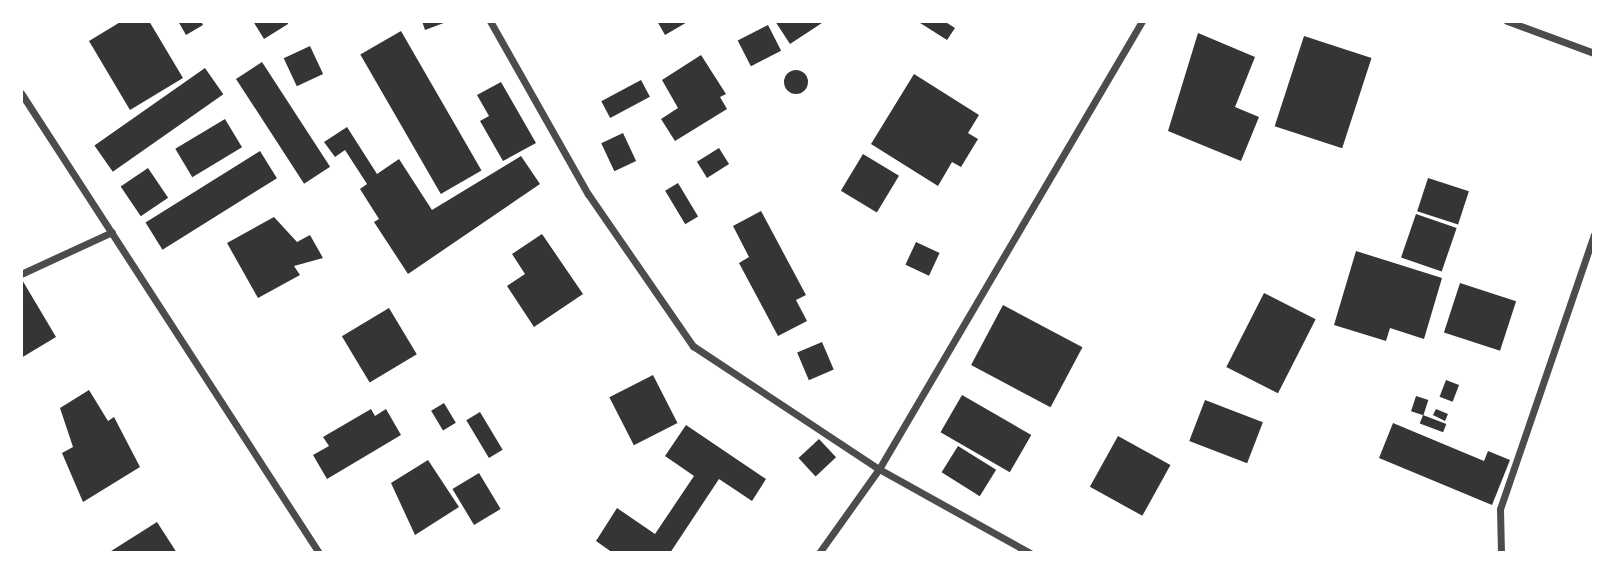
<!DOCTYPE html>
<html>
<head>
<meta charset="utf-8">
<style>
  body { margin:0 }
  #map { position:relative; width:1615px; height:574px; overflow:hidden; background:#fff; font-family:"PT Sans Narrow",sans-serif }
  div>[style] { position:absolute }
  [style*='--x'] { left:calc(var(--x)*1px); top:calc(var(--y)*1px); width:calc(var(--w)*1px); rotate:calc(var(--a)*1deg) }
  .building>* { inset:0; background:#353535; transform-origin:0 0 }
  .round { border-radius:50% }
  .minor>* { height:7px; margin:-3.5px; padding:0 3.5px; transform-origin:3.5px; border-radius:3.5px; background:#4c4c4c }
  span { translate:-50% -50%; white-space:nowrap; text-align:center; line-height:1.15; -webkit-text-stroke:5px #fff; paint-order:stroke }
  .frame { position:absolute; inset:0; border:23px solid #fff; pointer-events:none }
</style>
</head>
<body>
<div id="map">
  <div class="building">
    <div style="clip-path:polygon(122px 21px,149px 21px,183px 78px,130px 110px,89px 41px)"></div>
    <div style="clip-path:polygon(178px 21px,201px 21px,203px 25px,186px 35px)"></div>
    <div style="clip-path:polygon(253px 21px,287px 21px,288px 24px,264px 39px)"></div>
    <div style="clip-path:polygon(422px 21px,449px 21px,425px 30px)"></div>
    <div style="clip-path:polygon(657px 21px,689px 21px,665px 35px)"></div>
    <div style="clip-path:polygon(775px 21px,825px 21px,790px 44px)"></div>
    <div style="clip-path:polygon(917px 21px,944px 21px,955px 28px,947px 40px)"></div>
    <div style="left:768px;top:25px;width:29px;height:34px;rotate:63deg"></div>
    <div style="left:401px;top:31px;width:161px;height:47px;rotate:60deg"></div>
    <div style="clip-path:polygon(1198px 33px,1255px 57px,1235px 107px,1259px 117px,1241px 161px,1168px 131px)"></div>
    <div style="left:1304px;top:36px;width:71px;height:95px;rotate:18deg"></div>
    <div style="left:310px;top:46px;width:31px;height:29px;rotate:65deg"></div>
    <div style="clip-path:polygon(701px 55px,726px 94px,720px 97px,727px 109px,675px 141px,661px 119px,678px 108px,662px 80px)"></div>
    <div style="left:262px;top:62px;width:125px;height:31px;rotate:57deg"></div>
    <div style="left:205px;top:68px;width:32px;height:135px;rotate:55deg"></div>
    <div class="round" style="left:784px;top:70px;width:24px;height:24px"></div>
    <div style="clip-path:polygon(914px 74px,979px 115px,968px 133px,978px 139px,961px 167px,952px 162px,938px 186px,871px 144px)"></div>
    <div style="left:641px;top:80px;width:19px;height:45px;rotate:62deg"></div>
    <div style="clip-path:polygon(501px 82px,536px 143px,503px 161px,480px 121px,489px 116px,477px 95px)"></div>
    <div style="left:225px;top:119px;width:33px;height:58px;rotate:59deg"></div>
    <div style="clip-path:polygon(347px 127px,377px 174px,399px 159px,432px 210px,521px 156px,540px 184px,408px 274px,374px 222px,379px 219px,360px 189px,367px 184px,345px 150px,335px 157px,324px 142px)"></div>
    <div style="left:623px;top:133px;width:31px;height:24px;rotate:65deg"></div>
    <div style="left:719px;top:148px;width:19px;height:26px;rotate:58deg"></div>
    <div style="left:260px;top:151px;width:32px;height:135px;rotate:58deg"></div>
    <div style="left:863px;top:154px;width:42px;height:43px;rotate:31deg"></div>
    <div style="left:148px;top:168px;width:36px;height:33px;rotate:56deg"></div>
    <div style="left:1428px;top:178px;width:43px;height:35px;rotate:18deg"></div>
    <div style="left:678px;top:183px;width:39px;height:15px;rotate:59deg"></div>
    <div style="clip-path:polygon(761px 211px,806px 295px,796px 300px,807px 321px,778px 336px,739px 263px,749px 257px,733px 226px)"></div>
    <div style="left:1416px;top:214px;width:43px;height:46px;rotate:19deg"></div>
    <div style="clip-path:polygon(274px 217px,297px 242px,310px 235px,323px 258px,294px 266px,300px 275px,258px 298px,227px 243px)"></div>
    <div style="clip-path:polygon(542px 234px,583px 294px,534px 327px,507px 286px,525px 274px,512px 254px)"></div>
    <div style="left:916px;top:242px;width:26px;height:25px;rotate:25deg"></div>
    <div style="clip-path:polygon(1356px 251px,1442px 278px,1424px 339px,1390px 328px,1386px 341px,1334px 325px)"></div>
    <div style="clip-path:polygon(21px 278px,56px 337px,21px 358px)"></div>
    <div style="left:1460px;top:283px;width:59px;height:52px;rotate:18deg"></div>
    <div style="left:1264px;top:293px;width:58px;height:83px;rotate:27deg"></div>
    <div style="left:1003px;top:305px;width:90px;height:68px;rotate:28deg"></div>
    <div style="left:389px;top:308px;width:54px;height:55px;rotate:59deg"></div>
    <div style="left:822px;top:342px;width:30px;height:27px;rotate:67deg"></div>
    <div style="left:653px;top:375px;width:54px;height:49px;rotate:63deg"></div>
    <div style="left:1446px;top:380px;width:14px;height:18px;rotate:21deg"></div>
    <div style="clip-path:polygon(89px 390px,108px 421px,114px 417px,140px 467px,83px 502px,62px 453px,73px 447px,60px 408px)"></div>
    <div style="left:962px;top:395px;width:80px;height:43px;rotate:30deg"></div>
    <div style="left:1416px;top:396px;width:13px;height:16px;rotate:18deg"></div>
    <div style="left:1205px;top:400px;width:62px;height:44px;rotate:21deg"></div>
    <div style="left:444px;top:403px;width:23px;height:15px;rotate:59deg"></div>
    <div style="clip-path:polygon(371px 409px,375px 416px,386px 409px,401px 435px,327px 479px,313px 455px,329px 446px,323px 437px)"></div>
    <div style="clip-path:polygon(1436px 409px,1448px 414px,1445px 421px,1433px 415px)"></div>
    <div style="left:480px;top:412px;width:44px;height:16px;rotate:59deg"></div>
    <div style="left:1423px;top:415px;width:25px;height:9px;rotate:21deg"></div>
    <div style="clip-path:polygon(1393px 423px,1484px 461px,1488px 451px,1510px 460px,1492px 505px,1379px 458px)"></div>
    <div style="clip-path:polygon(686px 425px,766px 479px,752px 501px,719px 479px,670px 553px,613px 553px,596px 541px,617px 508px,655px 534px,694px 476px,665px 456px)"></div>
    <div style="left:1118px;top:436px;width:60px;height:58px;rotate:29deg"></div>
    <div style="left:819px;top:439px;width:25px;height:28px;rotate:47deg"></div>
    <div style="left:958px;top:446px;width:45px;height:31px;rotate:32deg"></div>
    <div style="clip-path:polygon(428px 460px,459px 507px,415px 535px,391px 483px)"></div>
    <div style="left:479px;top:473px;width:42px;height:31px;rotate:59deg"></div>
    <div style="clip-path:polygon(157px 522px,177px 553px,108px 553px)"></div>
  </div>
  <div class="minor">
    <div style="--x:490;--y:21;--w:199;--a:60.5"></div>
    <div style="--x:588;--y:194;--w:185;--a:55.4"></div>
    <div style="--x:693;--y:346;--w:223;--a:33.5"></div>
    <div style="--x:879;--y:469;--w:173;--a:29.1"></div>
    <div style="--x:1507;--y:21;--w:93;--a:20.2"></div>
    <div style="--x:21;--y:93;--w:548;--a:57.06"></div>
    <div style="--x:21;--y:274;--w:100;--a:-24.8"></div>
    <div style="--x:819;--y:553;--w:103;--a:-54.5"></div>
    <div style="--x:879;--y:469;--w:519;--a:-59.58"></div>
    <div style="--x:1501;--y:553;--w:44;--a:-91.3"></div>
    <div style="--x:1500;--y:509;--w:290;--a:-71.1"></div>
  </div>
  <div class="frame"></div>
</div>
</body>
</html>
